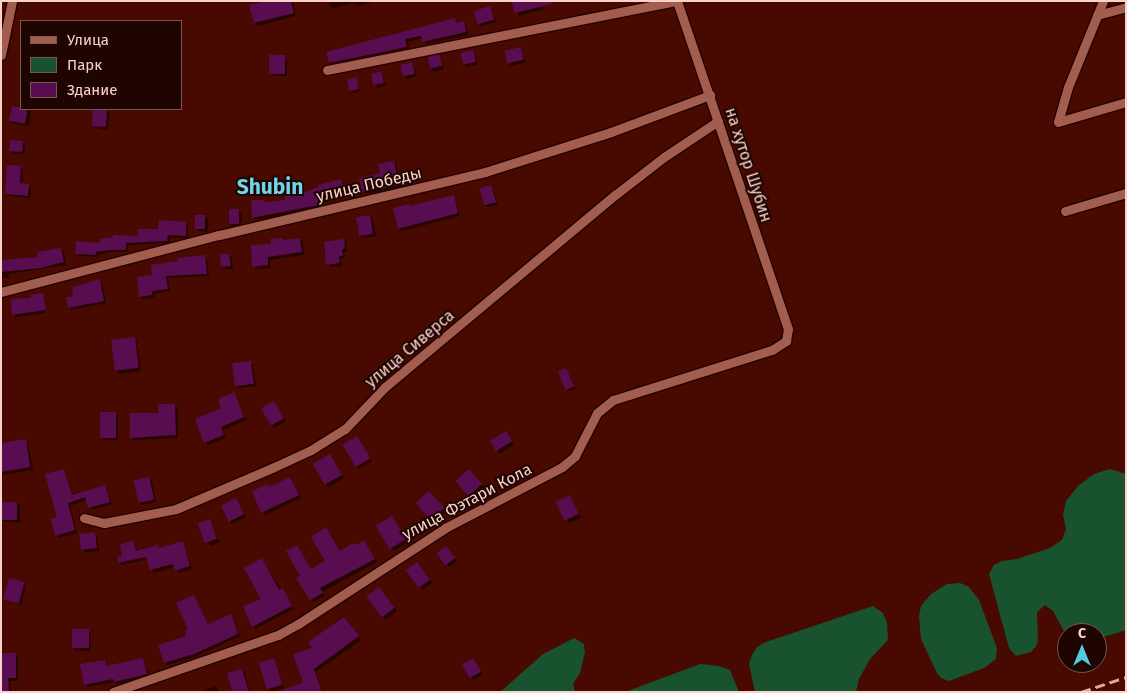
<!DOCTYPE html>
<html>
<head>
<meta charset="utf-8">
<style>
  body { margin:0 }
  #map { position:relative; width:1127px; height:693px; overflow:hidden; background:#480901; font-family:"Fira Sans",sans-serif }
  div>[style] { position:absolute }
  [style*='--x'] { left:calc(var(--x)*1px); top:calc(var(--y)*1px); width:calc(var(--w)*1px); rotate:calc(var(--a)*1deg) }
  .green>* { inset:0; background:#19522f }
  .shadow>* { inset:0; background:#0007; transform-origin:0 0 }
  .building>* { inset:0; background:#590d51; transform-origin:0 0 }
  .roads { filter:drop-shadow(1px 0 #250000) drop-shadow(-1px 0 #250000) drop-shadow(0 1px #250000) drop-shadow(0 -1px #250000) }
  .street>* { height:9px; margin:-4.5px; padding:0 4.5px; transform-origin:4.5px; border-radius:4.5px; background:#a25d4e }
  .rail>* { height:2.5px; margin-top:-1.25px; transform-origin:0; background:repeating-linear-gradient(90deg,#d7aaa2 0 10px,transparent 0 15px) }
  span { translate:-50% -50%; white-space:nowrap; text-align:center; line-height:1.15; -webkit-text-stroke:4px #1e0502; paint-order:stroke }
  .street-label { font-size:16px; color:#fad2c9 }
  .district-label { font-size:21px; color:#6ed5ea; font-weight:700 }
  .frame { position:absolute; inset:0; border:2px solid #fad2c9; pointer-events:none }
  .legend { position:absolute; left:20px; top:20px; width:162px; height:90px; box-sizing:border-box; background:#1e0502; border:1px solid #765752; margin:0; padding:6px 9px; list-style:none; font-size:15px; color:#fad2c9 }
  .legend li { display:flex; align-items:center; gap:10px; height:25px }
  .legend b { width:25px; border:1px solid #765752 }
  .north { position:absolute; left:1057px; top:623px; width:50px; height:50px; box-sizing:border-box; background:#1e0502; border:1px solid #765752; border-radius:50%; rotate:0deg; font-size:14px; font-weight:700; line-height:20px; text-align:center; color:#fad2c9 }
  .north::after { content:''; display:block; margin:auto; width:18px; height:22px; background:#56c9e0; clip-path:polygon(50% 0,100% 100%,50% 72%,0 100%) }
</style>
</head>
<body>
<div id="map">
  <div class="green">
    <div style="clip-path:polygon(1110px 469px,1126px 474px,1126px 630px,1097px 639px,1097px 633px,1067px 633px,1067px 637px,1053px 611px,1045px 605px,1037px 612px,1038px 640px,1036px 646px,1031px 652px,1016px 656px,1009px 648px,989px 574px,994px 565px,1002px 561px,1017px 559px,1050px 548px,1062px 540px,1066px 529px,1063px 515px,1066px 501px,1078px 486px,1094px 474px)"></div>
    <div style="clip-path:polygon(960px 583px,969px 587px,979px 600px,997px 648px,996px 659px,984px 668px,949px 681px,941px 678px,937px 673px,921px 639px,919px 616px,921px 606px,931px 594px,947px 584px)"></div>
    <div style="clip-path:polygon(873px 606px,883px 613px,887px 623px,888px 640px,870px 659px,859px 679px,856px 692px,755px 692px,749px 664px,752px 655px,757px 647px,766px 642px)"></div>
    <div style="clip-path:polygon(574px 638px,584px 644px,585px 652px,580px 673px,573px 684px,575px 692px,500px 692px,543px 654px)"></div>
    <div style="clip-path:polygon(700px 664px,719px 666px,730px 670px,739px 692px,625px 692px)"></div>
  </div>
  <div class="shadow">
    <div style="clip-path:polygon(272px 1px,293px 1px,296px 16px,258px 26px,255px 23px)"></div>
    <div style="clip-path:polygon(328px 1px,375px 1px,375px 2px,357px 6px,354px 3px,332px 9px)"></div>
    <div style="clip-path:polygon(541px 1px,544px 9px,519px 16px,513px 2px)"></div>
    <div style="clip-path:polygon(490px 8px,496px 22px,481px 26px,478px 23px)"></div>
    <div style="clip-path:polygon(454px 19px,458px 24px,463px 22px,466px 25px,468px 35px,426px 44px,423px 38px,408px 42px,409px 50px,333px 65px,330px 63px)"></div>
    <div style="clip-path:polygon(520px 49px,526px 62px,512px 66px,509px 64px)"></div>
    <div style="clip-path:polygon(473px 51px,478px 64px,466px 67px,464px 64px)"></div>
    <div style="clip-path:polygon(284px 56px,287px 59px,287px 76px,274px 76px,271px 74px)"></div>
    <div style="clip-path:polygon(438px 56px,444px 69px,434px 72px,431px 69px)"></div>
    <div style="clip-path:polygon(412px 63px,417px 76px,407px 79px,404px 76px)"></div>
    <div style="left:381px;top:72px;width:14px;height:9px;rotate:69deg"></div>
    <div style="clip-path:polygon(355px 79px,361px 91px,353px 93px,351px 90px)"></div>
    <div style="clip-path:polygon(28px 109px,31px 112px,29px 126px,14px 124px,11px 121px)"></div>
    <div style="clip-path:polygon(94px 109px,107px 111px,110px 114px,107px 130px,95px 128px,92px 125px)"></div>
    <div style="clip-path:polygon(22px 142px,25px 145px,24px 154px,13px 153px,10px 150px)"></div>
    <div style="clip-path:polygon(393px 162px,396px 165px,401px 188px,366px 194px,363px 191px)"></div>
    <div style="clip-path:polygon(21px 167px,23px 170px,22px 184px,31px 188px,30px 198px,9px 196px,6px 194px)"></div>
    <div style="clip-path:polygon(341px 181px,348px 188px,350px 196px,337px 199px,334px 196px,319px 199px,321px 208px,256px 220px,253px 217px,263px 201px,266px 204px,287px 201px)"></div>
    <div style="clip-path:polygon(491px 186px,498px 205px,487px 207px,484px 205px)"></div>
    <div style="clip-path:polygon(454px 196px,460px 216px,402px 231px,399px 228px,411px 207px)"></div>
    <div style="clip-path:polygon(239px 211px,242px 213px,241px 226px,232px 227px,230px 224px)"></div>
    <div style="clip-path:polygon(205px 216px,208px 219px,208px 232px,199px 231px,196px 228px)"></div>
    <div style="clip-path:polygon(370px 216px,373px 219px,376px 236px,363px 238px,360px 236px)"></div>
    <div style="clip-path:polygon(186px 223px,188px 226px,188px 238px,170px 238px,170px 243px,128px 245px,128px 252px,112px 252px,98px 255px,98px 257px,79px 256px,76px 253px,101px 244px,140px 237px)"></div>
    <div style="clip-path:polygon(272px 240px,300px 240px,303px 242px,304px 255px,270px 260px,271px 268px,256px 269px,254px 266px,272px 245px)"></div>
    <div style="clip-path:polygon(343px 240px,346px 243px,347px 252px,344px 252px,345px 258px,341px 259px,342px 266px,330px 267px,328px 264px)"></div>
    <div style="clip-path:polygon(61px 249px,64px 252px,66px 265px,9px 274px,9px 278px,1px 278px,1px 261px,39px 258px)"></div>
    <div style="clip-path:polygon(229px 255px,232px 258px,233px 269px,225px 269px,222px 267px)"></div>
    <div style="clip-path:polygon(204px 257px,207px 260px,209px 276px,168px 278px,170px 291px,154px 294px,155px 297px,143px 299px,140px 296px,154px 276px)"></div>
    <div style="clip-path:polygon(100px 281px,102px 284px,106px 303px,72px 310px,69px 307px,73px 298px)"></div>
    <div style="clip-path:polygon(42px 294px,45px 313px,16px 317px,13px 315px)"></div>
    <div style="clip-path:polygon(134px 339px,137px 342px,141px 371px,120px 374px,117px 371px)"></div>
    <div style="clip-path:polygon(251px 362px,253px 365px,256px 386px,239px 388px,236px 385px)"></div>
    <div style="clip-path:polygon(566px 369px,576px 389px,568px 391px,566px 389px)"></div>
    <div style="clip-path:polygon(234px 394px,246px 420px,223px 430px,226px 438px,208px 445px,205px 442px)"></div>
    <div style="clip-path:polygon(274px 402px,286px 421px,274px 428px,271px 425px)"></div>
    <div style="clip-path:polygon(175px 405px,178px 408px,178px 438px,134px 440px,131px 437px,160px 414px)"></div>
    <div style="clip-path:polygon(115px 413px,118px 416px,118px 440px,104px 440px,101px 437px)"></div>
    <div style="clip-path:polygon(508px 436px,514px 444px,500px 454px,497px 451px)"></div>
    <div style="clip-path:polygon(357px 438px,372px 461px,358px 469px,355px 466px)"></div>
    <div style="clip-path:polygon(26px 441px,28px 444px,33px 470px,1px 475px,1px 445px)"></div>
    <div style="clip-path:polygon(330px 456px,344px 478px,329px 487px,326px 484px)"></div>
    <div style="clip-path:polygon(64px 471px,73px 495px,104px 486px,112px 504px,92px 510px,87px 500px,70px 506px,77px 533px,59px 538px,57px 535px)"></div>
    <div style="clip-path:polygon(472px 473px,484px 487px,471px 498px,457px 481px)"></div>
    <div style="clip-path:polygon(149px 478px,152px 481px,156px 502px,142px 505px,139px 503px)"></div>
    <div style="clip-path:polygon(290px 478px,301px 498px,265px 515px,253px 492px,268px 486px,270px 488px)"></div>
    <div style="left:428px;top:493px;width:26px;height:15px;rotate:47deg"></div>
    <div style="clip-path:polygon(236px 499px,246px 517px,232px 524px,230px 521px)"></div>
    <div style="clip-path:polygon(572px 500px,581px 517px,570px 523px,567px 520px)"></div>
    <div style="clip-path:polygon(1px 503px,17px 503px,20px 506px,20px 523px,1px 521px)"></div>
    <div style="left:210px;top:521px;width:23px;height:10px;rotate:67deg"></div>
    <div style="clip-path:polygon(394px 521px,408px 542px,394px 551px,378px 526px)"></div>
    <div style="clip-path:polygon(329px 532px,341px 552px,364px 542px,377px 562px,322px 592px,325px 596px,313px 602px,298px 578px,302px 576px,297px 546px,312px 570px,327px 562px)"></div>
    <div style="clip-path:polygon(94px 534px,97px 536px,99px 551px,85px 552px,82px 549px)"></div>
    <div style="clip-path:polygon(134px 542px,138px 552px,158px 546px,161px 549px,183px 543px,192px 569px,179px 573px,175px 567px,154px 573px,148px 559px,122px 565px,119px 562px)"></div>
    <div style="clip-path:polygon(448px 550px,457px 561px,449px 567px,447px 564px)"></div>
    <div style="clip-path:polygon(262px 560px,294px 609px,255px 629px,253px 626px,263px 599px)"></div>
    <div style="clip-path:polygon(419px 567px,432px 583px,423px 590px,420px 587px)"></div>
    <div style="clip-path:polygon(23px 583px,26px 586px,21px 605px,5px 598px)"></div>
    <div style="clip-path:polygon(382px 591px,397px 611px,385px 620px,383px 617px)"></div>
    <div style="clip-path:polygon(194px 596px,209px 625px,230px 616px,240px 636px,197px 656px,168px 665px,165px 662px,188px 636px)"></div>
    <div style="clip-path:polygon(347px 621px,361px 640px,316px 672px,323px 692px,291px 692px,305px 683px,314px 648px)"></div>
    <div style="clip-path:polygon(88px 631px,91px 633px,90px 651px,76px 651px,73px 648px)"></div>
    <div style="clip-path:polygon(15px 654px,18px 657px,18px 681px,10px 681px,11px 692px,1px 692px)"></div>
    <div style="clip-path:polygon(143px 660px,149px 676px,118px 684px,115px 682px,88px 687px,85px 684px,104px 661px,108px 667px)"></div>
    <div style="clip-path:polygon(273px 660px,284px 688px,271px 692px,268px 689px)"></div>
    <div style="clip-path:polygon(473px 660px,483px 675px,473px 680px,463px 665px)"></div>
    <div style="clip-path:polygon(242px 670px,245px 673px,250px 692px,234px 692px)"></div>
    <div style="clip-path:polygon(216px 686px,219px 692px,200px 692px)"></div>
  </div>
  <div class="building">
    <div style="clip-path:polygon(267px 1px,291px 1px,294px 13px,254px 23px,249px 5px)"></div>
    <div style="clip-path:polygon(511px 1px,551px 1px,552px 4px,515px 13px)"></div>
    <div style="left:490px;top:6px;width:14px;height:17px;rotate:73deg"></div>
    <div style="clip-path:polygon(455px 18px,456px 23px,464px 21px,466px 32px,422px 42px,421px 36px,405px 39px,407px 47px,329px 63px,326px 52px)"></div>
    <div style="left:521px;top:47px;width:13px;height:17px;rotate:77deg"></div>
    <div style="left:473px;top:50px;width:12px;height:13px;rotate:76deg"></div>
    <div style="left:439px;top:54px;width:12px;height:12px;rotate:76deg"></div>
    <div style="left:285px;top:55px;width:19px;height:16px;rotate:90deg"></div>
    <div style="left:412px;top:62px;width:12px;height:12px;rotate:76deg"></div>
    <div style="clip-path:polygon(381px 71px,384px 83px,373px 85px,371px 74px)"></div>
    <div style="clip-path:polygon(356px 77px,359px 89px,349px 91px,347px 80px)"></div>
    <div style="left:12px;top:106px;width:16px;height:15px;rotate:11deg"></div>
    <div style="left:93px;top:109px;width:14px;height:17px;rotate:4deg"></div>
    <div style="left:10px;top:140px;width:13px;height:11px;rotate:4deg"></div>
    <div style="clip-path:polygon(394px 161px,399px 185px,362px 192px,359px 178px,380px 173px,378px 164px)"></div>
    <div style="clip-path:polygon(7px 165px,21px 166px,20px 183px,29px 184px,28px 196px,5px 194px)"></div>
    <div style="clip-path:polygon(341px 179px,342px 185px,346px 184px,348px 193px,333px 197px,332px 193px,317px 197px,319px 205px,252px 218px,251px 200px,264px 200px,264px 202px,285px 200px,285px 194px,301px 193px,319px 187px,318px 185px)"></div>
    <div style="left:491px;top:185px;width:18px;height:12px;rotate:74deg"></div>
    <div style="clip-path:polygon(454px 195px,458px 213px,398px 229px,393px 208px,410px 204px,410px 206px)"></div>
    <div style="left:229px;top:209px;width:10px;height:15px"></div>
    <div style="left:195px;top:215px;width:10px;height:14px"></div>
    <div style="left:370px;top:215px;width:19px;height:14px;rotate:81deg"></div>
    <div style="clip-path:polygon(159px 220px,186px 222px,186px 236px,168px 235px,167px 241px,126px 243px,126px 250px,109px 250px,96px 252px,96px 255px,75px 254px,76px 241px,100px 243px,99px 239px,113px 237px,113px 235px,138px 236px,138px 229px,158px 229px)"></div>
    <div style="clip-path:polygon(282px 238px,283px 240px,300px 238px,302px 252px,268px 257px,268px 265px,252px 267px,251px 245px,271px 244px,270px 239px)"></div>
    <div style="clip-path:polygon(344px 239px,345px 249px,342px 249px,343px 256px,339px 256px,340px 263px,326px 265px,324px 242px)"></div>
    <div style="clip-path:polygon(61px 248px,64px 262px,41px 268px,1px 272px,1px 260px,38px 257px,37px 252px)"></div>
    <div style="clip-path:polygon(220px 254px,229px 254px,231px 266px,221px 267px)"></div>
    <div style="clip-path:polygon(205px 255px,207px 274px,166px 276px,168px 289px,152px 291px,152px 295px,139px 297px,137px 277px,152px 275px,151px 265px,177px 261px,177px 258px)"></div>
    <div style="clip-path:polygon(100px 279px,104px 301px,68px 308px,66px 297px,72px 297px,73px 287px)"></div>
    <div style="clip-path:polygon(43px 293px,46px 310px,12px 315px,11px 299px,31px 298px,30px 295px)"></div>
    <div style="left:135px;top:337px;width:31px;height:24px;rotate:83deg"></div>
    <div style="left:251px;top:361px;width:23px;height:19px;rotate:83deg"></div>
    <div style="left:566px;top:368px;width:20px;height:9px;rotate:66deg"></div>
    <div style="clip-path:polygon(234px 392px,244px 417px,221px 427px,224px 435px,204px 443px,195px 419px,221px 408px,218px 399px)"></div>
    <div style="left:274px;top:401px;width:20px;height:15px;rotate:60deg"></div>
    <div style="clip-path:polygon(158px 404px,175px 404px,176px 435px,130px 438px,130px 413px,158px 413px)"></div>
    <div style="left:100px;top:412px;width:16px;height:26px"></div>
    <div style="left:506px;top:431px;width:12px;height:19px;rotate:59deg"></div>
    <div style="left:357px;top:436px;width:26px;height:17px;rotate:59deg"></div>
    <div style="clip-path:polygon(26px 439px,30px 467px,1px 472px,1px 443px)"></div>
    <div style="left:330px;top:454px;width:24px;height:20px;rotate:60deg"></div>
    <div style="clip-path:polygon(64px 469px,72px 495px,105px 485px,110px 502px,88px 508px,85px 497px,68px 503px,75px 530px,55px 536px,51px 519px,57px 517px,45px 474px)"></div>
    <div style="left:469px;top:469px;width:20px;height:18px;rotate:49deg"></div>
    <div style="left:149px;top:477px;width:23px;height:16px;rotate:77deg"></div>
    <div style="clip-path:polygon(290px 477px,299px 495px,261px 513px,252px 491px,268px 484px,269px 487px)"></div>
    <div style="left:429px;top:491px;width:23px;height:18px;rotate:49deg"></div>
    <div style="left:570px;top:495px;width:21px;height:16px;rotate:65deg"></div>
    <div style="left:236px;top:498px;width:18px;height:17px;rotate:63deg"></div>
    <div style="left:1px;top:502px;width:16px;height:18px"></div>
    <div style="left:392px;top:516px;width:27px;height:19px;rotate:59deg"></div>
    <div style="left:210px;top:519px;width:21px;height:13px;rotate:71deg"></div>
    <div style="clip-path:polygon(326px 527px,340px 551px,351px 544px,358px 544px,364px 540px,375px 559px,320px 588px,323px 593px,310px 600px,296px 578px,300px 576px,286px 551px,297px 545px,311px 569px,325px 561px,311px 537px)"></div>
    <div style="left:95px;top:532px;width:16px;height:16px;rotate:83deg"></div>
    <div style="clip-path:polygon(134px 541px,136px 551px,158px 545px,159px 548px,183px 541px,190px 566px,175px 571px,173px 564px,150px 570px,146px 557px,118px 563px,117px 557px,122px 556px,120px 544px)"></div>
    <div style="left:446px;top:546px;width:15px;height:12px;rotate:53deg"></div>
    <div style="clip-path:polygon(262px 558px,279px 590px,283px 588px,292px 606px,252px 627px,243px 606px,261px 599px,244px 568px)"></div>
    <div style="left:417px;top:562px;width:22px;height:14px;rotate:54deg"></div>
    <div style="left:9px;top:578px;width:16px;height:22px;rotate:15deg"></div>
    <div style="left:379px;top:587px;width:26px;height:16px;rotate:53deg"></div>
    <div style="clip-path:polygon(194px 595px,208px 624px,231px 614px,238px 634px,194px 654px,164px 663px,158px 645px,186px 636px,185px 631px,188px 629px,176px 603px)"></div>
    <div style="clip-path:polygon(344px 617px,359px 636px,314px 669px,322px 692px,278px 692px,303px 682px,293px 654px,312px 648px,308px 642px)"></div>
    <div style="left:72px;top:629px;width:17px;height:19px"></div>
    <div style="clip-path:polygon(1px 653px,16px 653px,16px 678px,8px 678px,9px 692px,1px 692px)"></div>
    <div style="clip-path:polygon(143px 658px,147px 674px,114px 682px,113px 679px,84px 685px,80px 664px,105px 660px,106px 666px)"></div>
    <div style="left:274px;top:658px;width:28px;height:16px;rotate:73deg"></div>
    <div style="left:473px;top:658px;width:16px;height:13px;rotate:60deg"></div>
    <div style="clip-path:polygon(242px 669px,249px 692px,232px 692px,227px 673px)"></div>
  </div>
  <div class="roads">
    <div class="street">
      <div style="--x:1103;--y:1;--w:93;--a:112.1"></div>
      <div style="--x:1068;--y:87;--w:36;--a:106"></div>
      <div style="--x:1058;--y:122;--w:71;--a:-16.4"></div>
      <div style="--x:1097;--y:15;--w:30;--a:-15"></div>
      <div style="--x:1;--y:55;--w:55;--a:-78.5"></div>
      <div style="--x:327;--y:70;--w:356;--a:-11.2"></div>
      <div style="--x:1065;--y:211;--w:64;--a:-16.4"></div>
      <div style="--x:1;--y:292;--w:225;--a:-14.7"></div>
      <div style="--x:219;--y:235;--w:273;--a:-13.3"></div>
      <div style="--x:485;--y:172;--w:132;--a:-17.6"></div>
      <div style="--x:611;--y:132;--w:106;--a:-20.5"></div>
      <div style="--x:84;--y:518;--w:21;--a:14"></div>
      <div style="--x:104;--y:523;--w:73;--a:-11"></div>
      <div style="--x:176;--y:509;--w:104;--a:-23.1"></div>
      <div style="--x:272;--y:468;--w:43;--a:-24.8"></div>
      <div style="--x:311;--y:450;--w:40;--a:-32"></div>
      <div style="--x:345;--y:429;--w:58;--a:-46.4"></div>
      <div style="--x:385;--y:387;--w:300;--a:-39.9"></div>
      <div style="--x:615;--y:195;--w:62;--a:-37.8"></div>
      <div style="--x:664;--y:157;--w:65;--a:-33.7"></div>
      <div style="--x:113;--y:692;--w:175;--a:-19.1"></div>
      <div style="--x:278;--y:635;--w:23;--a:-29"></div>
      <div style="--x:298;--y:624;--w:176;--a:-33.1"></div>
      <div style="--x:445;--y:528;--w:132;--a:-27.5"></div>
      <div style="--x:562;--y:467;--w:17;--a:-40"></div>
      <div style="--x:575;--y:456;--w:48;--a:-62.9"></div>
      <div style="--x:597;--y:413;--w:21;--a:-39"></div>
      <div style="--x:613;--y:400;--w:167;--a:-17.5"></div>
      <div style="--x:772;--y:350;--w:17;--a:-33"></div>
      <div style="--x:786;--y:341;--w:12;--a:-81"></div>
      <div style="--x:788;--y:329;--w:346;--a:-108.7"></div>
    </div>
  </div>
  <div class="rail">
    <div style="--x:1081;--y:692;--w:47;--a:-18.4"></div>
  </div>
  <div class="street-label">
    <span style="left:748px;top:165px;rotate:72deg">на хутор Шубин</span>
    <span style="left:369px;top:185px;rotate:-13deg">улица Победы</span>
    <span style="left:410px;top:349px;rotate:-40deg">улица Сиверса</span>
    <span style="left:467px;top:502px;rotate:-28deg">улица Фэтари Кола</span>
  </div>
  <div class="district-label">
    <span style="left:270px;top:187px">Shubin</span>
  </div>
  <div class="frame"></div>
  <ul class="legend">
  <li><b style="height:6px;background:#a25d4e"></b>Улица</li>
  <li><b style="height:14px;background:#19522f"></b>Парк</li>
  <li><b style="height:14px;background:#590d51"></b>Здание</li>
  </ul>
  <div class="north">С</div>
</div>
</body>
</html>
